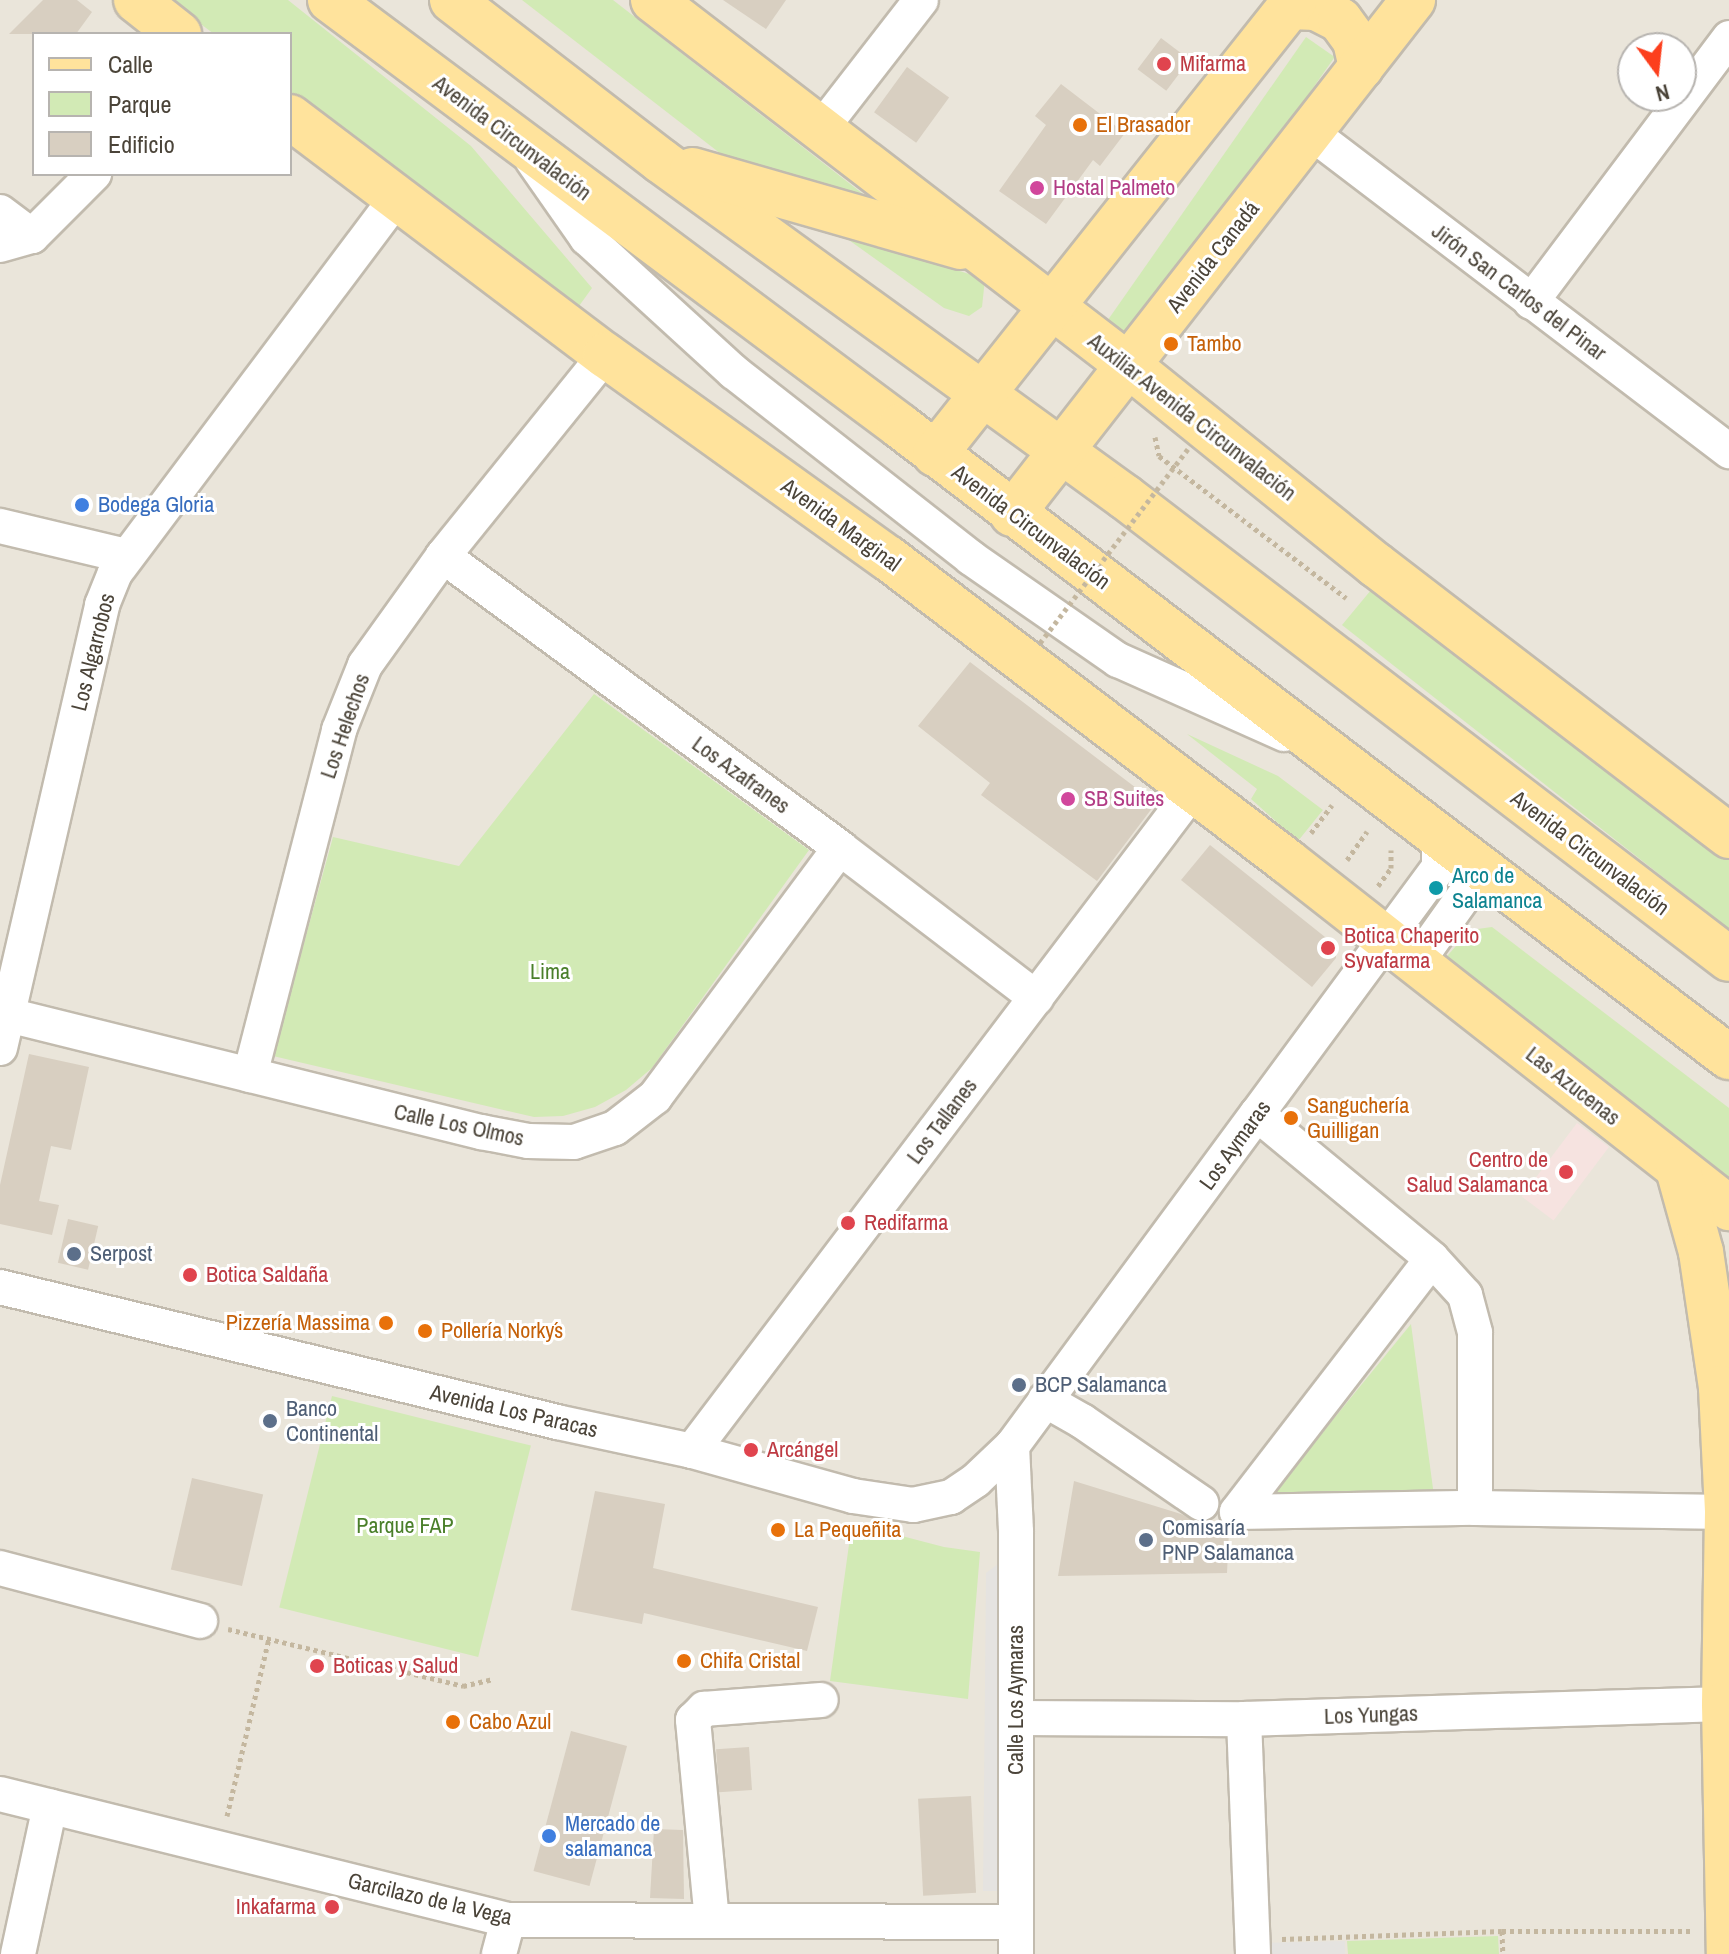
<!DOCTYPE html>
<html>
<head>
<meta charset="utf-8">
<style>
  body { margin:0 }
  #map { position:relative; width:1729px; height:1954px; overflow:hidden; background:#f6f3ec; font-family:"Archivo Narrow",sans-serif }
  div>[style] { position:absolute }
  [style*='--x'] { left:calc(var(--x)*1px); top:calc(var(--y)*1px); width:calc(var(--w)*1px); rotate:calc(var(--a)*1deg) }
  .residential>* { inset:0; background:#eae5da }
  .medical>* { inset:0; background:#f6e3e0; transform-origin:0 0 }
  .green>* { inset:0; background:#d2eab5; transform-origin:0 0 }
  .parking>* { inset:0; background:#e5e3e0 }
  .building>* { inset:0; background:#d8cfc1; transform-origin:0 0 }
  .path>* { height:5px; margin-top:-2.5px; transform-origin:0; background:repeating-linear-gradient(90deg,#c4b79f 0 4px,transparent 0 8px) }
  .roads { filter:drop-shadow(2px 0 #c2bbae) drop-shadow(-2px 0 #c2bbae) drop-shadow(0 2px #c2bbae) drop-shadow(0 -2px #c2bbae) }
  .minor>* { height:34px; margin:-17px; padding:0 17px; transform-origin:17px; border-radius:17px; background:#fff }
  .major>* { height:44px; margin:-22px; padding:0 22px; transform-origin:22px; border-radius:22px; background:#ffe39c }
  .path-bridge>* { height:5px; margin-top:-2.5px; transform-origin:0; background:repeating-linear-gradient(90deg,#c4b79f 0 4px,transparent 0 8px) }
  .dots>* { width:22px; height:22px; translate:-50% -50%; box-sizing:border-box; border:4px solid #fff; border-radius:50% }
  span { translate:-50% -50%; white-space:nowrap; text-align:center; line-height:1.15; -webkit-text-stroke:6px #fff; paint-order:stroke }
  .health-label { font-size:22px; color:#be3a42 }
  .left { translate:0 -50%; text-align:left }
  .right { translate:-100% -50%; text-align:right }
  .food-label { font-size:22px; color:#c56008 }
  .street-label { font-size:22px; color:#4b4439 }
  .hotel-label { font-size:22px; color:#b23c85 }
  .shop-label { font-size:22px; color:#366cbe }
  .culture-label { font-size:22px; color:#0d838f }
  .park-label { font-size:22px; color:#4a7f2a }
  .service-label { font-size:22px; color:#4e5e75 }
  .legend { position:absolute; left:32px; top:32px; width:260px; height:144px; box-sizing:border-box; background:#fff; border:2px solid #b7b4b0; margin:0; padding:10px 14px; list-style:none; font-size:24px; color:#4b4439 }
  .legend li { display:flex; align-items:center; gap:16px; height:40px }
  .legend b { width:40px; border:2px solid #b7b4b0 }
  .north { position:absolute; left:1617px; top:32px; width:80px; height:80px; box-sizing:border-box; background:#fff; border:2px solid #b7b4b0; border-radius:50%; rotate:165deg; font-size:22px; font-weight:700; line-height:32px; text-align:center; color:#4b4439 }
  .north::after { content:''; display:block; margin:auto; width:28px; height:36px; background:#fc3f1d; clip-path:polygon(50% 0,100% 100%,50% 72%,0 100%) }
</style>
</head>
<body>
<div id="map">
  <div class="residential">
    <div style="clip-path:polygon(evenodd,0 0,1729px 0,1729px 1954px,0 1954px,0 0,34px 34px,290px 34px,290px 174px,34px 174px,34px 34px,0 0,1633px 48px,1681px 48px,1681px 96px,1633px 96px,1633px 48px)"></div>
  </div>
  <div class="medical">
    <div style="left:1577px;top:1123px;width:40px;height:92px;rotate:37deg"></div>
  </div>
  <div class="green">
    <div style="clip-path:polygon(169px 0,288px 0,471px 146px,592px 288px,579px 306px,290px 91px,290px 34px,214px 34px)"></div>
    <div style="clip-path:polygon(522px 0,613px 0,903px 225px,769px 191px)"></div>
    <div style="left:1306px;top:37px;width:35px;height:380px;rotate:35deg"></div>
    <div style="clip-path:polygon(839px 233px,985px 279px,982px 307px,969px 316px,944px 308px)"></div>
    <div style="clip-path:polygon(1376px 584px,1729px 856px,1729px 929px,1342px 625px)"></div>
    <div style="clip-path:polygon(594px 694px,809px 850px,652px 1068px,626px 1090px,595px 1107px,563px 1116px,534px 1117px,273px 1056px,333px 837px,459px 866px)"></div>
    <div style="clip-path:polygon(1187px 734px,1278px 776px,1323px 810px,1298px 841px,1251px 799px,1257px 789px)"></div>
    <div style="clip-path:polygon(1492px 927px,1729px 1108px,1729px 1184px,1441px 963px,1470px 930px)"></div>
    <div style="clip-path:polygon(1411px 1324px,1434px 1496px,1265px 1503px)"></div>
    <div style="left:332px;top:1396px;width:205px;height:218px;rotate:14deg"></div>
    <div style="clip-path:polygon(852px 1523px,944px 1547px,980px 1552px,968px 1699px,830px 1681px)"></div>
    <div style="clip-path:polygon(1498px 1936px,1499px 1954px,1348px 1954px,1347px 1941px)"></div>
  </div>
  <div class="parking">
    <div style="clip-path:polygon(998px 1564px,997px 1891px,983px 1891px,986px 1573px)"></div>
    <div style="clip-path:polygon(1345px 1941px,1345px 1954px,1255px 1954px,1255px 1943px)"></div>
  </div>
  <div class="building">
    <div style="clip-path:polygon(43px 0,77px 0,92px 12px,76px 34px,9px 34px)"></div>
    <div style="clip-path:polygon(723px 0,786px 0,766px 29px)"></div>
    <div style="left:1161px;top:38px;width:36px;height:39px;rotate:37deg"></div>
    <div style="left:907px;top:67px;width:52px;height:56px;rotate:36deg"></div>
    <div style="clip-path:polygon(1061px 84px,1125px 133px,1100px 166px,1093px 160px,1046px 224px,999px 191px,1046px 125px,1035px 116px)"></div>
    <div style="clip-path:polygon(970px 662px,1156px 803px,1097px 881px,981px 795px,990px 783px,918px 726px)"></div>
    <div style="clip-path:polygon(1210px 845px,1335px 945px,1336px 958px,1312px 987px,1181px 880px)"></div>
    <div style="clip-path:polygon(29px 1054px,89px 1067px,71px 1150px,51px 1146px,39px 1201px,59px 1205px,52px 1235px,0 1224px,0 1185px)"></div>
    <div style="left:68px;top:1219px;width:31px;height:45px;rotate:13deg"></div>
    <div style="left:192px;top:1478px;width:73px;height:94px;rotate:13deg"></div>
    <div style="clip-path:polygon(1074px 1481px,1181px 1514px,1199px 1523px,1224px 1527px,1229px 1530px,1227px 1573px,1058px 1576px)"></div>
    <div style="clip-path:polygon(595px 1491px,665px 1504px,653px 1568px,818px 1607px,807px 1651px,644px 1613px,642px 1624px,571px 1610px)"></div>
    <div style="left:571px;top:1731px;width:58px;height:145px;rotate:15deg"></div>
    <div style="left:749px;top:1747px;width:43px;height:33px;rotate:86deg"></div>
    <div style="left:971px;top:1796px;width:97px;height:53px;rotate:87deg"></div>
    <div style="clip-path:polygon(654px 1829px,683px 1830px,684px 1899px,650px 1898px)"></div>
  </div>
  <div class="path">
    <div style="--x:1155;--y:437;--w:19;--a:78"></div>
    <div style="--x:1159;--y:456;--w:235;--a:37.2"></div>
    <div style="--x:1311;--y:833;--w:35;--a:-53"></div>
    <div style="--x:1347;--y:860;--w:35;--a:-55"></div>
    <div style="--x:1378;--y:886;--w:22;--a:-54"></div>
    <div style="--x:1391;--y:868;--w:18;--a:-90"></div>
    <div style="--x:228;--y:1629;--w:242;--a:13.6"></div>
    <div style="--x:463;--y:1686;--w:31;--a:-13"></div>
    <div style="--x:227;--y:1816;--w:182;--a:-76.7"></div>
    <div style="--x:1502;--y:1931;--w:23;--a:88"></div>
    <div style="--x:1282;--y:1939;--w:220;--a:-2.1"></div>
    <div style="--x:1502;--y:1931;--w:190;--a:0"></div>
  </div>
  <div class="roads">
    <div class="minor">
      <div style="--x:821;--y:129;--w:163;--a:-52.2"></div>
      <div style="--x:1310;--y:132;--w:527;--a:37.28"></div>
      <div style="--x:533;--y:161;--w:94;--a:55"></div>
      <div style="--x:587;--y:238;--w:199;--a:42.4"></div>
      <div style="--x:734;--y:372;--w:301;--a:38.1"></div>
      <div style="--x:971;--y:558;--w:179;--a:34.8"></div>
      <div style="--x:1118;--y:660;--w:182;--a:24"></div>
      <div style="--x:0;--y:212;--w:40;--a:37"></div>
      <div style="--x:0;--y:245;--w:33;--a:-16"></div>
      <div style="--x:32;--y:236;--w:88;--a:-45"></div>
      <div style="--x:1531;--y:302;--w:330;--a:-53.1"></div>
      <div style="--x:0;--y:526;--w:130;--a:13.4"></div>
      <div style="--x:443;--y:556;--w:493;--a:36.3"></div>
      <div style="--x:840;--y:848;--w:247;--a:37.4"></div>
      <div style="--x:1417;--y:962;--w:86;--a:-54.5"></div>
      <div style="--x:1467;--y:892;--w:31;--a:-25"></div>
      <div style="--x:0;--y:1013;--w:496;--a:13.9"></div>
      <div style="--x:481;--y:1132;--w:48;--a:10.8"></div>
      <div style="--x:528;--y:1141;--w:46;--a:1.2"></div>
      <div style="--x:574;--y:1142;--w:43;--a:-18.9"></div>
      <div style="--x:615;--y:1128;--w:51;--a:-37.8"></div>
      <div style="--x:655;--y:1097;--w:310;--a:-53.4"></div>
      <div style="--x:0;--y:1048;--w:455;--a:-77"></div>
      <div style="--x:102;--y:605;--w:35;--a:-68"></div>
      <div style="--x:115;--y:573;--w:470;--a:-53.1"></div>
      <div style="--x:250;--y:1075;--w:356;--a:-75.5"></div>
      <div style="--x:339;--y:730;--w:70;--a:-68.2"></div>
      <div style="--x:365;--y:665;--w:134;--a:-54.4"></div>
      <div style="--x:443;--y:556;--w:258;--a:-51.1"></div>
      <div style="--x:1257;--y:1114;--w:227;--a:39.6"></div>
      <div style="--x:1432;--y:1259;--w:49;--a:47.5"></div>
      <div style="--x:1465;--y:1295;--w:39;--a:75"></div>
      <div style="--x:1475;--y:1333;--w:175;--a:90"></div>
      <div style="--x:0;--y:1287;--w:573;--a:13.62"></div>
      <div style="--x:557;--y:1422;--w:138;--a:12.1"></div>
      <div style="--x:692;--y:1451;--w:167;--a:15.6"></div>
      <div style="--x:853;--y:1496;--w:61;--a:8.5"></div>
      <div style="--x:913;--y:1505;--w:39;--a:-12"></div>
      <div style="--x:951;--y:1497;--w:30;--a:-34"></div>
      <div style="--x:976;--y:1480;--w:50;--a:-43.4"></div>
      <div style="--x:1012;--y:1446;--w:413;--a:-53.6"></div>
      <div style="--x:1257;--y:1114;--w:307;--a:-53.6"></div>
      <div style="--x:1439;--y:867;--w:30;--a:-90"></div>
      <div style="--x:1045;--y:1400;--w:43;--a:29.6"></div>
      <div style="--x:1082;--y:1421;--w:145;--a:34.6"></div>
      <div style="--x:1012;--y:1446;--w:86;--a:87.3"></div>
      <div style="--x:1016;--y:1532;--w:422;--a:90"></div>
      <div style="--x:692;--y:1451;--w:829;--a:-52.84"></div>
      <div style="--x:1237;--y:1512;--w:238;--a:-1"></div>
      <div style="--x:1475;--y:1508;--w:252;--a:0.9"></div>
      <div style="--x:1237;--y:1512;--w:319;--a:-52.4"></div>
      <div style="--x:0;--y:1568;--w:207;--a:14.8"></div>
      <div style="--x:1017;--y:1718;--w:227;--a:0.3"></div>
      <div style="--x:1244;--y:1719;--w:480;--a:-1.8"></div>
      <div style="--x:1244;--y:1719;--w:235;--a:87.8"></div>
      <div style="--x:0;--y:1794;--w:523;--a:13.93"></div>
      <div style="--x:508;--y:1920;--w:507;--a:0.23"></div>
      <div style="--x:712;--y:1921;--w:202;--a:-95.4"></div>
      <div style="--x:693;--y:1720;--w:16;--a:-45"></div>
      <div style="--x:704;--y:1709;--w:117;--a:-4.4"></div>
      <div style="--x:18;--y:1954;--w:151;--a:-77.8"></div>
      <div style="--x:499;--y:1954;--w:35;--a:-75"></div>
    </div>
    <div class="major">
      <div style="--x:136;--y:0;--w:55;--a:38.3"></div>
      <div style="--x:330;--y:0;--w:712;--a:36.77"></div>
      <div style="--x:900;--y:426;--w:1042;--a:37.28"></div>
      <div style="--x:452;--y:0;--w:264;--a:37.6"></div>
      <div style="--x:661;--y:161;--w:573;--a:35.91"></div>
      <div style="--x:1125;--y:497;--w:760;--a:37.41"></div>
      <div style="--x:653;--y:0;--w:599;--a:37.54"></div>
      <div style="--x:1128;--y:365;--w:319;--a:38.9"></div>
      <div style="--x:1376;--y:565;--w:445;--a:37.5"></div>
      <div style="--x:1290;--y:7;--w:26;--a:2"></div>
      <div style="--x:1316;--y:8;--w:27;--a:27"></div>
      <div style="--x:1340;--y:20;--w:26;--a:54"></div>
      <div style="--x:1355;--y:41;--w:27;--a:77"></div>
      <div style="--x:290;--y:117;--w:395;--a:37.1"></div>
      <div style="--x:605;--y:355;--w:348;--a:35.7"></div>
      <div style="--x:888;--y:558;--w:502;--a:37.23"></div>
      <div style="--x:1288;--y:862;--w:561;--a:38.12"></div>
      <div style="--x:692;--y:170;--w:279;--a:16"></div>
      <div style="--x:935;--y:454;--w:579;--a:-51.59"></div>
      <div style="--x:1012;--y:514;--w:652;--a:-52.04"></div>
      <div style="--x:1678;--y:1169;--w:86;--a:74.5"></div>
      <div style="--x:1701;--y:1252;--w:137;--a:81.6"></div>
      <div style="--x:1721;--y:1388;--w:124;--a:87.2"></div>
      <div style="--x:1727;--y:1512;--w:192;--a:90.9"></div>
      <div style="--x:1724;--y:1704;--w:250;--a:88.9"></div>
    </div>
  </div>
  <div class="path-bridge">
    <div style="--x:1040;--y:643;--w:249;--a:-52.7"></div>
  </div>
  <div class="dots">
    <div style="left:1164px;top:64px;background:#e0444e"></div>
    <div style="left:1080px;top:125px;background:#e8710a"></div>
    <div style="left:1037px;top:188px;background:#d1479c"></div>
    <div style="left:1171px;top:344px;background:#e8710a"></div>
    <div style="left:82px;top:505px;background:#3f7fe0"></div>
    <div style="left:1068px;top:799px;background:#d1479c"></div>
    <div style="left:1436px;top:888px;background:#0f9aa8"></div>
    <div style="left:1328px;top:948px;background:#e0444e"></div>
    <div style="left:1291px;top:1118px;background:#e8710a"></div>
    <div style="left:1566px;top:1172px;background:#e0444e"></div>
    <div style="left:848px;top:1223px;background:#e0444e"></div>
    <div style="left:74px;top:1254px;background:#5c6f8a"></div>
    <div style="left:190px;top:1275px;background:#e0444e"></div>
    <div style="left:386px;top:1323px;background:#e8710a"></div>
    <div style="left:425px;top:1331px;background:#e8710a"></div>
    <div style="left:1019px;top:1385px;background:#5c6f8a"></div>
    <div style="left:270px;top:1421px;background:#5c6f8a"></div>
    <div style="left:751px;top:1450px;background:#e0444e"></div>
    <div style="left:778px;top:1530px;background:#e8710a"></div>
    <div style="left:1146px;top:1540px;background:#5c6f8a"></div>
    <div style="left:684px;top:1661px;background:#e8710a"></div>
    <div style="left:317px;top:1666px;background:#e0444e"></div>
    <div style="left:453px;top:1722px;background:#e8710a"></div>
    <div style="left:549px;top:1836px;background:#3f7fe0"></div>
    <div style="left:332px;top:1907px;background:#e0444e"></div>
  </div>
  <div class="health-label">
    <span class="left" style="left:1180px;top:64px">Mifarma</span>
    <span class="left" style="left:1344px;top:948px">Botica Chaperito<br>Syvafarma</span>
    <span class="right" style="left:1548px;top:1172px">Centro de<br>Salud Salamanca</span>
    <span class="left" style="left:864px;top:1223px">Redifarma</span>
    <span class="left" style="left:206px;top:1275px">Botica Saldaña</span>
    <span class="left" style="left:767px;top:1450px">Arcángel</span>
    <span class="left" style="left:333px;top:1666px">Boticas y Salud</span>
    <span class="right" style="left:316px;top:1907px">Inkafarma</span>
  </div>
  <div class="food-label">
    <span class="left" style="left:1096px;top:125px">El Brasador</span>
    <span class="left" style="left:1187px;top:344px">Tambo</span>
    <span class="left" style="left:1307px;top:1118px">Sanguchería<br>Guilligan</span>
    <span class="right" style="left:370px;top:1323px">Pizzería Massima</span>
    <span class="left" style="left:441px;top:1331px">Pollería Norky´s</span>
    <span class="left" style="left:794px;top:1530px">La Pequeñita</span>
    <span class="left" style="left:700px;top:1661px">Chifa Cristal</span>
    <span class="left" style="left:469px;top:1722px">Cabo Azul</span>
  </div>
  <div class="street-label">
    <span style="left:512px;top:138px;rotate:37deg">Avenida Circunvalación</span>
    <span style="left:1213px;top:257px;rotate:-52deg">Avenida Canadá</span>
    <span style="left:1519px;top:292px;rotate:37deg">Jirón San Carlos del Pinar</span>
    <span style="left:1192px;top:417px;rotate:38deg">Auxiliar Avenida Circunvalación</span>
    <span style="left:841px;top:525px;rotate:36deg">Avenida Marginal</span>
    <span style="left:1031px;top:527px;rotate:37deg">Avenida Circunvalación</span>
    <span style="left:93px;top:652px;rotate:-76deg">Los Algarrobos</span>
    <span style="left:345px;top:726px;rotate:-71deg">Los Helechos</span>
    <span style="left:741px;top:775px;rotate:36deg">Los Azafranes</span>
    <span style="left:1590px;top:853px;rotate:37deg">Avenida Circunvalación</span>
    <span style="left:1573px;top:1086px;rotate:38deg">Las Azucenas</span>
    <span style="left:942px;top:1121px;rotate:-53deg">Los Tallanes</span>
    <span style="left:459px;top:1125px;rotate:12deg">Calle Los Olmos</span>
    <span style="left:1235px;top:1145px;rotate:-54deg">Los Aymaras</span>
    <span style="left:514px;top:1411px;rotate:13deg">Avenida Los Paracas</span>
    <span style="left:1016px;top:1700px;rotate:-90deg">Calle Los Aymaras</span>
    <span style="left:1371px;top:1715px;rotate:-2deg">Los Yungas</span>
    <span style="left:430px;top:1899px;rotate:13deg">Garcilazo de la Vega</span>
  </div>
  <div class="hotel-label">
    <span class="left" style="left:1053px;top:188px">Hostal Palmeto</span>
    <span class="left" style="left:1084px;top:799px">SB Suites</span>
  </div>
  <div class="shop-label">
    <span class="left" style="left:98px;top:505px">Bodega Gloria</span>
    <span class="left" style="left:565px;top:1836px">Mercado de<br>salamanca</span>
  </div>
  <div class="culture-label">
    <span class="left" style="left:1452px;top:888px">Arco de<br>Salamanca</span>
  </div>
  <div class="park-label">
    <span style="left:550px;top:972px">Lima</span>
    <span style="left:405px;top:1526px">Parque FAP</span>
  </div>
  <div class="service-label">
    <span class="left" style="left:90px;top:1254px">Serpost</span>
    <span class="left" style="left:1035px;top:1385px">BCP Salamanca</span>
    <span class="left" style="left:286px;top:1421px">Banco<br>Continental</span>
    <span class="left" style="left:1162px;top:1540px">Comisaría<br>PNP Salamanca</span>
  </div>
  <ul class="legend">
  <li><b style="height:10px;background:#ffe39c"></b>Calle</li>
  <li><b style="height:22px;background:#d2eab5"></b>Parque</li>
  <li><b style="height:22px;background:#d8cfc1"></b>Edificio</li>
  </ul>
  <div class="north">N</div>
</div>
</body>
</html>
